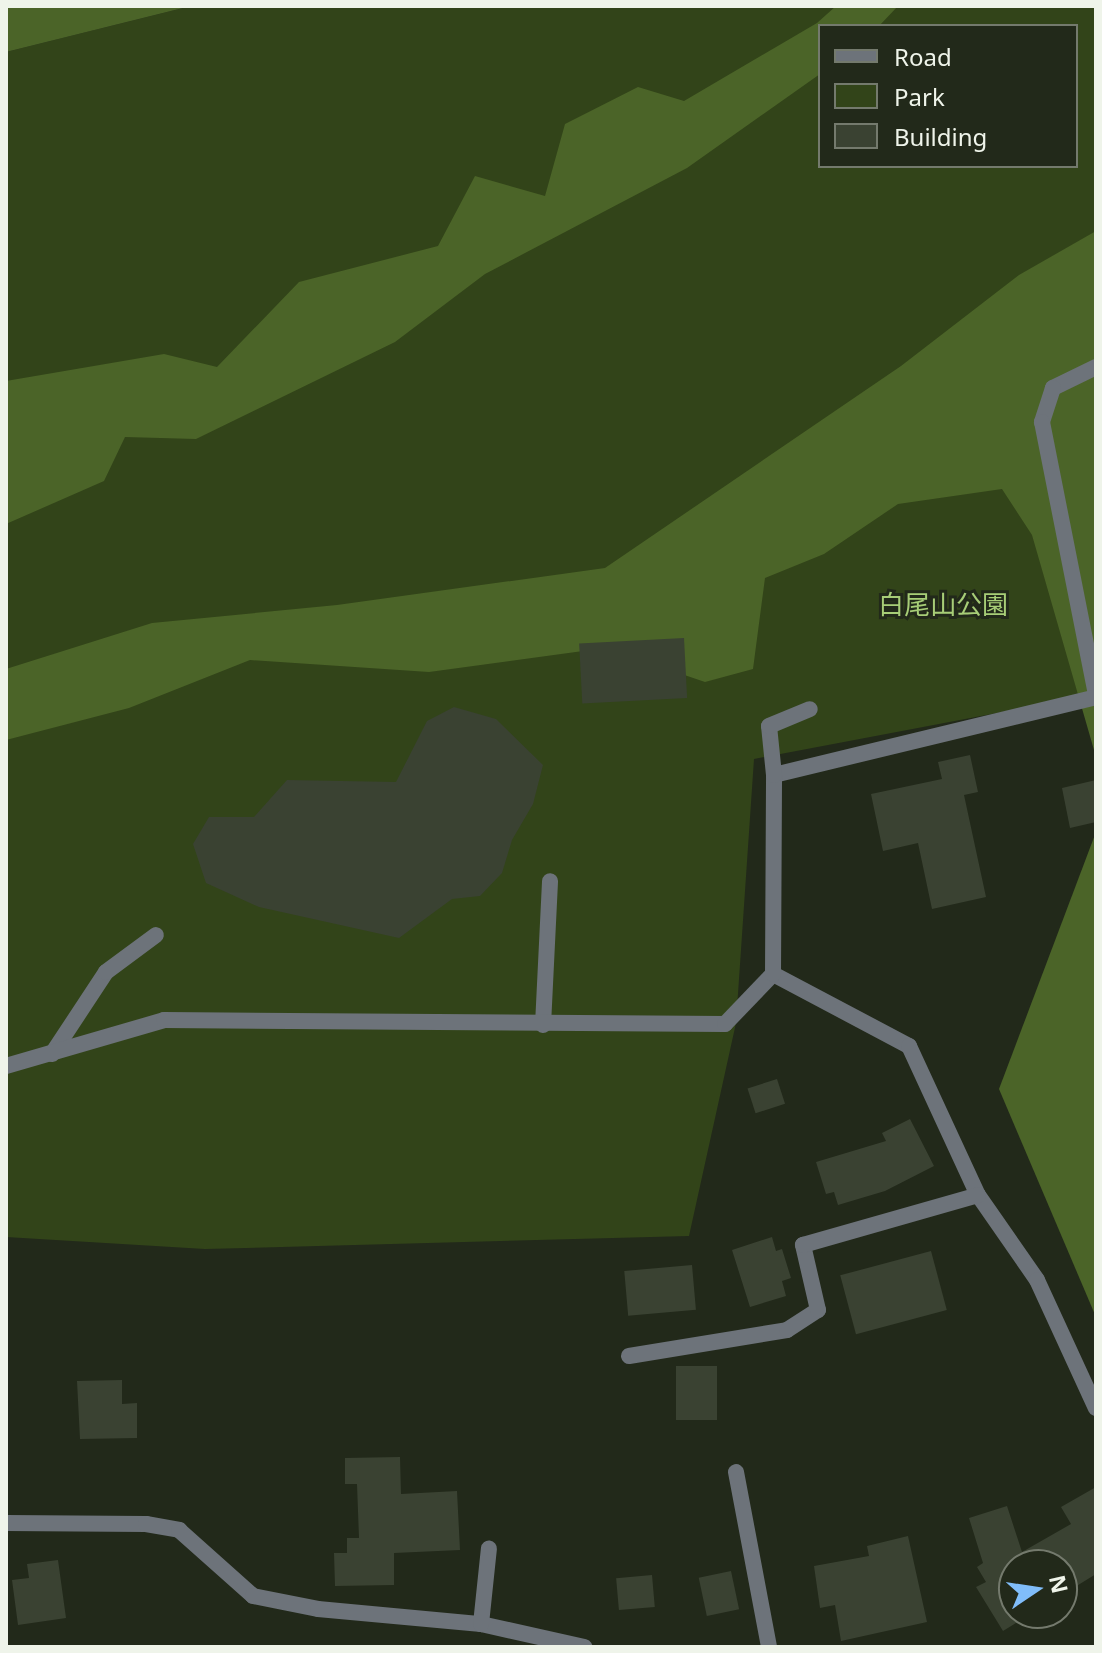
<!DOCTYPE html>
<html>
<head>
<meta charset="utf-8">
<style>
  body { margin:0 }
  #map { position:relative; width:1102px; height:1653px; overflow:hidden; background:#22291a; font-family:"Noto Sans","Noto Sans JP",sans-serif }
  div>[style] { position:absolute }
  [style*='--x'] { left:calc(var(--x)*1px); top:calc(var(--y)*1px); width:calc(var(--w)*1px); rotate:calc(var(--a)*1deg) }
  .green>* { inset:0; background:#324419 }
  .forest>* { inset:0; background:#4b6428 }
  .building>* { inset:0; background:#3a4232; transform-origin:0 0 }
  .minor>* { height:16px; margin:-8px; padding:0 8px; transform-origin:8px; border-radius:8px; background:#6d737a }
  span { translate:-50% -50%; white-space:nowrap; text-align:center; line-height:1.15; -webkit-text-stroke:6px #22291a; paint-order:stroke }
  .park-label { font-size:26px; color:#a7cd77 }
  .frame { position:absolute; inset:0; border:8px solid #eff4ea; pointer-events:none }
  .legend { position:absolute; left:818px; top:24px; width:260px; height:144px; box-sizing:border-box; background:#22291a; border:2px solid #747a6d; margin:0; padding:10px 14px; list-style:none; font-size:24px; color:#eff4ea }
  .legend li { display:flex; align-items:center; gap:16px; height:40px }
  .legend b { width:40px; border:2px solid #747a6d }
  .north { position:absolute; left:998px; top:1549px; width:80px; height:80px; box-sizing:border-box; background:#22291a; border:2px solid #747a6d; border-radius:50%; rotate:77deg; font-size:22px; font-weight:700; line-height:32px; text-align:center; color:#eff4ea }
  .north::after { content:''; display:block; margin:auto; width:28px; height:36px; background:#80bdfa; clip-path:polygon(50% 0,100% 100%,50% 72%,0 100%) }
</style>
</head>
<body>
<div id="map">
  <div class="green">
    <div style="clip-path:polygon(evenodd,191px 6px,1096px 6px,1096px 685px,1081px 697px,754px 759px,736px 1023px,689px 1236px,205px 1249px,6px 1237px,6px 52px,191px 6px,820px 26px,1076px 26px,1076px 166px,820px 166px,820px 26px)"></div>
  </div>
  <div class="forest">
    <div style="clip-path:polygon(6px 6px,191px 6px,6px 52px)"></div>
    <div style="clip-path:polygon(836px 6px,898px 6px,879px 26px,820px 26px,820px 74px,687px 168px,485px 274px,395px 342px,196px 439px,125px 437px,104px 481px,6px 524px,6px 381px,164px 354px,217px 367px,299px 282px,438px 246px,475px 176px,545px 196px,565px 124px,638px 87px,684px 101px,817px 23px)"></div>
    <div style="clip-path:polygon(1096px 231px,1096px 757px,1032px 535px,1002px 489px,898px 504px,824px 554px,765px 578px,753px 669px,705px 682px,605px 648px,429px 672px,250px 660px,129px 708px,6px 740px,6px 669px,152px 623px,337px 605px,605px 568px,901px 366px,1019px 275px)"></div>
    <div style="clip-path:polygon(1096px 832px,1096px 1317px,999px 1089px)"></div>
  </div>
  <div class="building">
    <div style="left:684px;top:638px;width:60px;height:105px;rotate:87deg"></div>
    <div style="clip-path:polygon(454px 707px,496px 719px,543px 765px,533px 804px,512px 840px,502px 873px,480px 896px,452px 899px,399px 938px,259px 907px,206px 883px,193px 844px,209px 817px,254px 817px,287px 780px,396px 782px,427px 721px)"></div>
    <div style="clip-path:polygon(970px 755px,978px 792px,964px 795px,986px 897px,932px 909px,918px 843px,883px 851px,871px 794px,942px 779px,938px 762px)"></div>
    <div style="clip-path:polygon(1096px 780px,1096px 822px,1070px 828px,1062px 788px)"></div>
    <div style="left:777px;top:1079px;width:26px;height:31px;rotate:72deg"></div>
    <div style="clip-path:polygon(910px 1119px,934px 1166px,885px 1191px,838px 1205px,834px 1192px,826px 1194px,816px 1162px,886px 1141px,882px 1133px)"></div>
    <div style="clip-path:polygon(772px 1237px,776px 1251px,782px 1249px,791px 1278px,782px 1281px,786px 1296px,750px 1307px,732px 1250px)"></div>
    <div style="left:931px;top:1251px;width:61px;height:94px;rotate:75deg"></div>
    <div style="left:692px;top:1265px;width:45px;height:68px;rotate:85deg"></div>
    <div style="left:676px;top:1366px;width:41px;height:54px"></div>
    <div style="clip-path:polygon(122px 1380px,122px 1404px,137px 1403px,137px 1438px,80px 1439px,77px 1381px)"></div>
    <div style="clip-path:polygon(400px 1457px,401px 1494px,457px 1491px,460px 1550px,394px 1553px,394px 1585px,335px 1586px,334px 1553px,347px 1553px,347px 1538px,359px 1538px,357px 1484px,345px 1484px,345px 1458px)"></div>
    <div style="clip-path:polygon(1096px 1487px,1096px 1574px,1062px 1595px,1062px 1565px,1014px 1565px,1014px 1613px,1032px 1613px,1003px 1631px,976px 1587px,986px 1582px,977px 1567px,983px 1563px,969px 1518px,1007px 1506px,1022px 1552px,1071px 1524px,1061px 1507px)"></div>
    <div style="clip-path:polygon(908px 1536px,927px 1622px,841px 1641px,835px 1605px,820px 1608px,814px 1566px,869px 1556px,867px 1546px)"></div>
    <div style="clip-path:polygon(58px 1560px,66px 1618px,18px 1625px,12px 1580px,29px 1578px,27px 1564px)"></div>
    <div style="left:731px;top:1571px;width:39px;height:33px;rotate:78deg"></div>
    <div style="left:652px;top:1575px;width:32px;height:36px;rotate:85deg"></div>
  </div>
  <div class="minor">
    <div style="--x:1096;--y:367;--w:48;--a:154"></div>
    <div style="--x:1053;--y:388;--w:36;--a:108"></div>
    <div style="--x:1042;--y:422;--w:277;--a:78.8"></div>
    <div style="--x:774;--y:775;--w:331;--a:-13.6"></div>
    <div style="--x:773;--y:974;--w:154;--a:27.9"></div>
    <div style="--x:909;--y:1046;--w:164;--a:65.2"></div>
    <div style="--x:978;--y:1195;--w:103;--a:55.2"></div>
    <div style="--x:1037;--y:1280;--w:141;--a:65.3"></div>
    <div style="--x:543;--y:1025;--w:144;--a:-87.2"></div>
    <div style="--x:52;--y:1054;--w:98;--a:-56.6"></div>
    <div style="--x:106;--y:972;--w:62;--a:-36.5"></div>
    <div style="--x:6;--y:1066;--w:165;--a:-16.2"></div>
    <div style="--x:164;--y:1020;--w:561;--a:0.41"></div>
    <div style="--x:725;--y:1024;--w:69;--a:-46.2"></div>
    <div style="--x:773;--y:974;--w:199;--a:-89.7"></div>
    <div style="--x:774;--y:775;--w:49;--a:-95.8"></div>
    <div style="--x:769;--y:726;--w:44;--a:-22.5"></div>
    <div style="--x:629;--y:1356;--w:160;--a:-9.3"></div>
    <div style="--x:787;--y:1330;--w:37;--a:-33"></div>
    <div style="--x:818;--y:1310;--w:67;--a:-103"></div>
    <div style="--x:803;--y:1245;--w:182;--a:-15.9"></div>
    <div style="--x:736;--y:1472;--w:178;--a:79.3"></div>
    <div style="--x:6;--y:1523;--w:140;--a:0.4"></div>
    <div style="--x:146;--y:1524;--w:34;--a:10"></div>
    <div style="--x:179;--y:1530;--w:99;--a:41.7"></div>
    <div style="--x:253;--y:1596;--w:66;--a:11.3"></div>
    <div style="--x:318;--y:1609;--w:164;--a:5.3"></div>
    <div style="--x:481;--y:1624;--w:106;--a:12.6"></div>
    <div style="--x:481;--y:1624;--w:76;--a:-84"></div>
  </div>
  <div class="park-label">
    <span style="left:943px;top:605px">白尾山公園</span>
  </div>
  <div class="frame"></div>
  <ul class="legend">
  <li><b style="height:10px;background:#6d737a"></b>Road</li>
  <li><b style="height:22px;background:#324419"></b>Park</li>
  <li><b style="height:22px;background:#3a4232"></b>Building</li>
  </ul>
  <div class="north">N</div>
</div>
</body>
</html>
